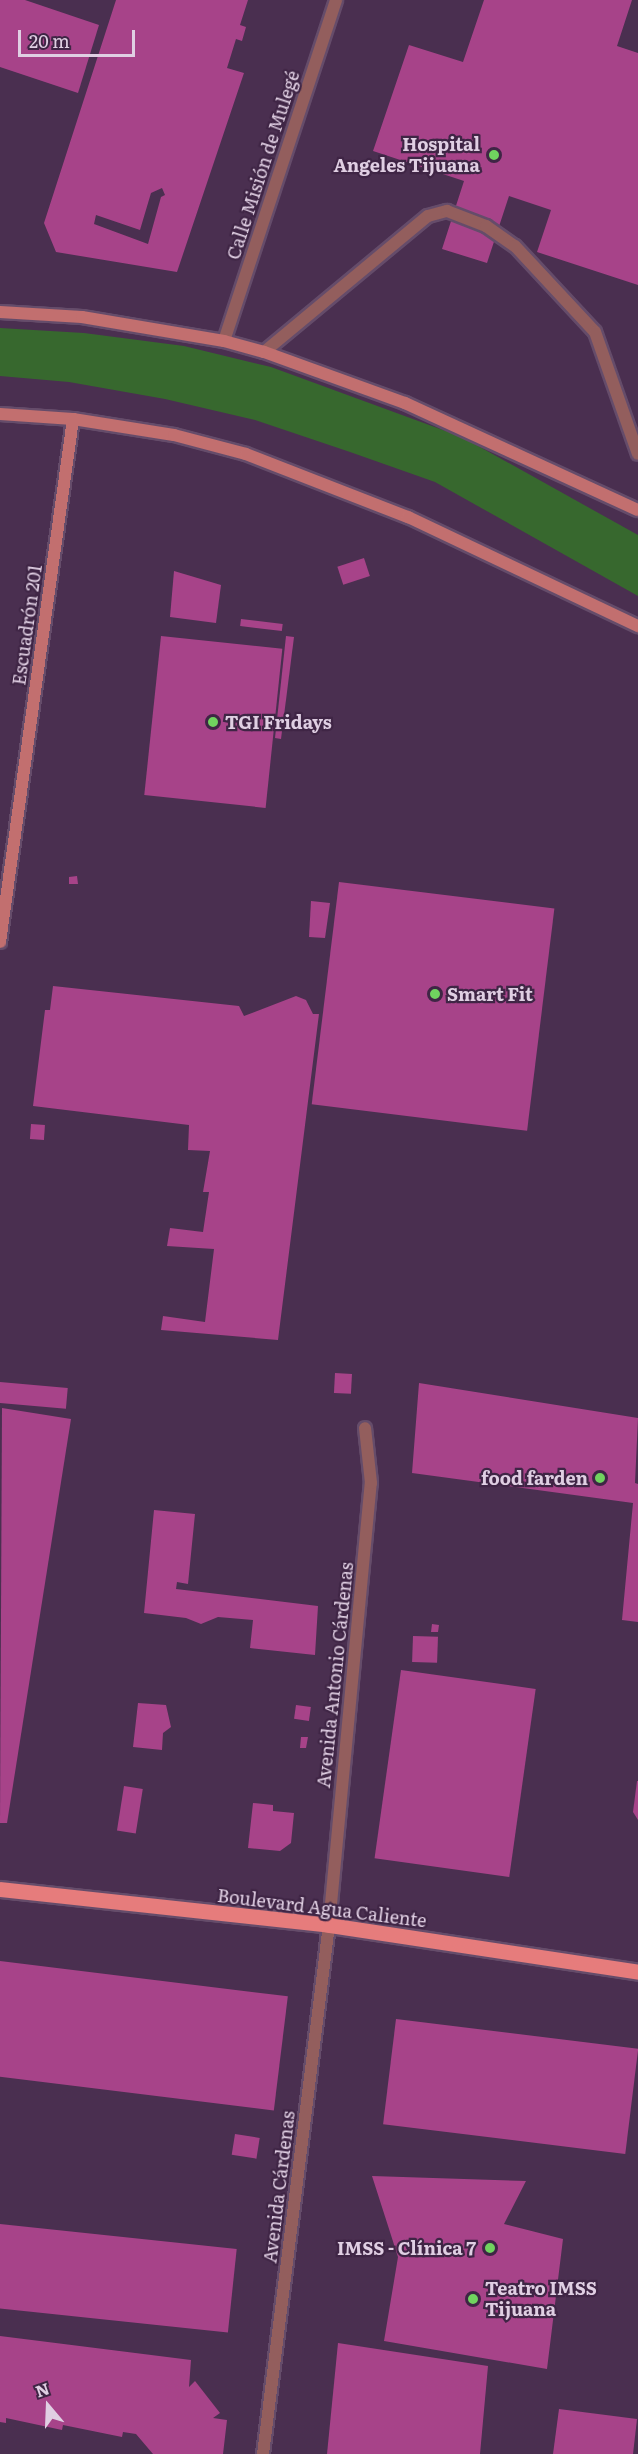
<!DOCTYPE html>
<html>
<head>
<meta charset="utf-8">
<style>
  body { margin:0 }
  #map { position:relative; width:638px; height:2454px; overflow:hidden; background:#4a2f50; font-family:Literata,serif }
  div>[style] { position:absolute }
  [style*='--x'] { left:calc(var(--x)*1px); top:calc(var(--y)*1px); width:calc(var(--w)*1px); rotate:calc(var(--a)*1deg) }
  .green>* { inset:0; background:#37682e }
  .building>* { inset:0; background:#a74389; transform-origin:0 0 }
  .roads { filter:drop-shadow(2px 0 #654c6a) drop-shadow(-2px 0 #654c6a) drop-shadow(0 2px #654c6a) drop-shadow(0 -2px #654c6a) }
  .lane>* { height:12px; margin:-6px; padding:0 6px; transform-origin:6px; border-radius:6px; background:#935e5d }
  .street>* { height:12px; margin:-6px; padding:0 6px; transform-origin:6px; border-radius:6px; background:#935e5d }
  .secondary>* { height:12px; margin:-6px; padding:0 6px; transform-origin:6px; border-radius:6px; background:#c26f6f }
  .primary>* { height:15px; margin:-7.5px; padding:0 7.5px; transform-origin:7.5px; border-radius:7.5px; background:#e67c7c }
  .dots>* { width:16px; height:16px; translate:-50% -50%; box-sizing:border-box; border:3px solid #3f2545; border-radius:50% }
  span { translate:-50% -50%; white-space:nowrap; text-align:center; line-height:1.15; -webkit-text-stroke:4.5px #3f2545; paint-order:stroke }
  .poi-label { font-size:18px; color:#e0cfe3; font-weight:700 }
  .right { translate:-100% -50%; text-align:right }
  .left { translate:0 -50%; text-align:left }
  .street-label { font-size:18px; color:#e0cfe3 }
  .north { position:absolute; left:18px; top:2376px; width:60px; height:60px; -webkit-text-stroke:4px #3f2545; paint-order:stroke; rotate:341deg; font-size:16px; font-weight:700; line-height:24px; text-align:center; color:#e0cfe3 }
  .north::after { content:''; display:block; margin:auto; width:21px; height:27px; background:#e0cfe3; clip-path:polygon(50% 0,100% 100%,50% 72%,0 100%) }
  .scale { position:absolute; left:18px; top:30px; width:117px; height:27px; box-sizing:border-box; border:3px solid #e0cfe3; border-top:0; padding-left:8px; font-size:18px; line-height:21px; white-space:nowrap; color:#e0cfe3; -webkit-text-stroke:4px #3f2545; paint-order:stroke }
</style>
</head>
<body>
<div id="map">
  <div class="green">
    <div style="clip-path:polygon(0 328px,84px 333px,184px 346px,271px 367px,462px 437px,638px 535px,638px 596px,435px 482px,350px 452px,255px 420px,165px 399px,69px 382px,0 376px)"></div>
  </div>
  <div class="building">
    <div style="clip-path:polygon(0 0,25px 0,99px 25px,78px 93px,0 67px)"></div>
    <div style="clip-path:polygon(evenodd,116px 0,248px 0,240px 25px,246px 27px,242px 41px,236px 39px,227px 68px,244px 73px,177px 272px,56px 252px,44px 223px,116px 0,162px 188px,165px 195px,161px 197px,148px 244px,94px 224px,96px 215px,140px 230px,151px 193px,162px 188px)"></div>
    <div style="clip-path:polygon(484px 0,632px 0,617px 46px,638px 53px,638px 285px,537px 252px,551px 210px,509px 196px,487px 263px,442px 249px,464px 181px,373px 151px,409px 45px,463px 62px)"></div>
    <div style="left:364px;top:558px;width:19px;height:28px;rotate:72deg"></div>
    <div style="clip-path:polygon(174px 571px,221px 585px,216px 623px,170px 617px)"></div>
    <div style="left:241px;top:619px;width:42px;height:7px;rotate:7deg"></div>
    <div style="left:161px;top:636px;width:122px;height:160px;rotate:6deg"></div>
    <div style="clip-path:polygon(286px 636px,294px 637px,281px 739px,275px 738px)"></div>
    <div style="clip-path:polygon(77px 876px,78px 884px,69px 884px,69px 877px)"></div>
    <div style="left:339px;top:882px;width:217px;height:224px;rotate:7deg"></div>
    <div style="clip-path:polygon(311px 901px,330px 903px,325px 938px,309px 937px)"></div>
    <div style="clip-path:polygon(53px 986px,239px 1006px,244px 1016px,296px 996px,306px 1000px,313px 1014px,319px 1014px,278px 1340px,161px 1330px,163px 1316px,205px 1322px,214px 1249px,167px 1246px,170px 1228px,203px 1232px,209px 1192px,203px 1192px,210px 1151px,188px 1150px,189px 1125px,33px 1106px,45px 1010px,50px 1010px)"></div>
    <div style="left:31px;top:1124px;width:14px;height:15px;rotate:4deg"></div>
    <div style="left:335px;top:1373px;width:17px;height:20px;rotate:3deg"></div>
    <div style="left:0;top:1382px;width:68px;height:21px;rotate:5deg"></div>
    <div style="clip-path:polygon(419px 1383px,638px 1418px,635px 1483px,638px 1484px,638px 1622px,622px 1620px,633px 1503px,412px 1473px)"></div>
    <div style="clip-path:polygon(2px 1408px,71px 1419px,7px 1823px,0 1823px)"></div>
    <div style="clip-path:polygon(154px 1510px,195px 1514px,188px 1584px,177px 1582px,176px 1589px,318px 1606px,315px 1655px,250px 1648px,253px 1620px,218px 1617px,201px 1624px,186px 1618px,144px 1613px)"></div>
    <div style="clip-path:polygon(432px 1624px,439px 1625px,438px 1632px,431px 1632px)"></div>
    <div style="left:413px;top:1636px;width:25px;height:26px;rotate:2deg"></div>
    <div style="left:401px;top:1670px;width:136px;height:190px;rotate:8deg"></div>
    <div style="clip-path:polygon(138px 1703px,166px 1705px,171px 1727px,163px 1733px,162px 1750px,133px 1747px)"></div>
    <div style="left:296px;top:1705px;width:15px;height:14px;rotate:8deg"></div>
    <div style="clip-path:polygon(301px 1737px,308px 1737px,306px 1748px,300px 1748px)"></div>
    <div style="clip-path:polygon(637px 1781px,638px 1781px,638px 1820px,633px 1812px)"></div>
    <div style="left:124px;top:1786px;width:19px;height:45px;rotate:9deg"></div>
    <div style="clip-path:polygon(253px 1803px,273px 1805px,273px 1811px,294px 1813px,291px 1843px,280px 1851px,248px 1848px)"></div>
    <div style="left:0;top:1961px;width:290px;height:115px;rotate:7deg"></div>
    <div style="left:396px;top:2019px;width:244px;height:106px;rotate:7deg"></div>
    <div style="left:235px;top:2134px;width:25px;height:21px;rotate:9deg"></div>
    <div style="clip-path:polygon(372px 2176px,526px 2181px,504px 2224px,563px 2239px,547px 2369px,384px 2341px,398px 2257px)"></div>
    <div style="left:0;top:2224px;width:238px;height:84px;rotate:6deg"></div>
    <div style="clip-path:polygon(0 2336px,191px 2360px,189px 2387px,195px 2381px,220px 2413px,213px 2418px,227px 2420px,223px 2454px,153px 2454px,136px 2434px,123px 2432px,122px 2437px,63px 2425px,62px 2430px,6px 2418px,6px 2423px,0 2422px)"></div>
    <div style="clip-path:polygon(338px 2343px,488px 2366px,480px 2454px,327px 2454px)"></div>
    <div style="clip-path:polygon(559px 2409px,637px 2419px,633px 2454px,553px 2454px)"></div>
  </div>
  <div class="roads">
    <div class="lane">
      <div style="--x:264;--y:352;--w:213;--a:-39.7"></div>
      <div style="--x:428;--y:216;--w:20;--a:-15"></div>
      <div style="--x:447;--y:211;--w:42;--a:21"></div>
      <div style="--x:486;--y:226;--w:35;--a:35"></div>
      <div style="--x:515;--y:246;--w:117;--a:47.1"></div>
      <div style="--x:595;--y:332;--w:129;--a:70.6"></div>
      <div style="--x:329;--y:1925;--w:444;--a:-84.6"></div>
      <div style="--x:371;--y:1483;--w:55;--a:-96.2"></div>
    </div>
    <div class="street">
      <div style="--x:224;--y:341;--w:359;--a:-71.8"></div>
      <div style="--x:263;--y:2454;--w:533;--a:-82.89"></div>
    </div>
    <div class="secondary">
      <div style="--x:0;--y:312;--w:82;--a:3.5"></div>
      <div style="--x:82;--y:317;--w:144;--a:9.6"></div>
      <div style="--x:224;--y:341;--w:41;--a:15.4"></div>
      <div style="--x:264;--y:352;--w:150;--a:19.9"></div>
      <div style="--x:405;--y:403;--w:256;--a:24.7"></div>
      <div style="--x:0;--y:414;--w:73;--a:3.9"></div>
      <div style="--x:73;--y:419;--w:102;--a:9"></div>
      <div style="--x:174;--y:435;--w:74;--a:14.8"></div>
      <div style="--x:246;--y:454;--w:174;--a:21.3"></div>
      <div style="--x:408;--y:517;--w:255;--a:25.4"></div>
      <div style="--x:0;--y:942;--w:528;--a:-82.05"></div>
    </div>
    <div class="primary">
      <div style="--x:0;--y:1889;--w:331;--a:6.2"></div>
      <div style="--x:329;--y:1925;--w:313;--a:8.6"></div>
    </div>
  </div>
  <div class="dots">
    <div style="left:494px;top:155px;background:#70d35f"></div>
    <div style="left:213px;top:722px;background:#70d35f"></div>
    <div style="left:435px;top:994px;background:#70d35f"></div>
    <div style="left:600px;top:1478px;background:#70d35f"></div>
    <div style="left:490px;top:2248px;background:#70d35f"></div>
    <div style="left:473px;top:2299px;background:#70d35f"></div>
  </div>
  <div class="poi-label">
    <span class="right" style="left:480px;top:155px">Hospital<br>Angeles Tijuana</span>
    <span class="left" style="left:225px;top:722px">TGI Fridays</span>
    <span class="left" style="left:447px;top:994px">Smart Fit</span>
    <span class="right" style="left:588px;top:1478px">food farden</span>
    <span class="right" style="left:476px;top:2248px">IMSS - Clínica 7</span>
    <span class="left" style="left:485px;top:2299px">Teatro IMSS<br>Tijuana</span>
  </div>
  <div class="street-label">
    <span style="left:263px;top:165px;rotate:-72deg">Calle Misión de Mulegé</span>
    <span style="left:27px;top:625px;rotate:-82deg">Escuadrón 201</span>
    <span style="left:335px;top:1675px;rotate:-84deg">Avenida Antonio Cárdenas</span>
    <span style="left:322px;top:1908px;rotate:7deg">Boulevard Agua Caliente</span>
    <span style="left:279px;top:2187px;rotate:-83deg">Avenida Cárdenas</span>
  </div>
  <div class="north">N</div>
  <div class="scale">20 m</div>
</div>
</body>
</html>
